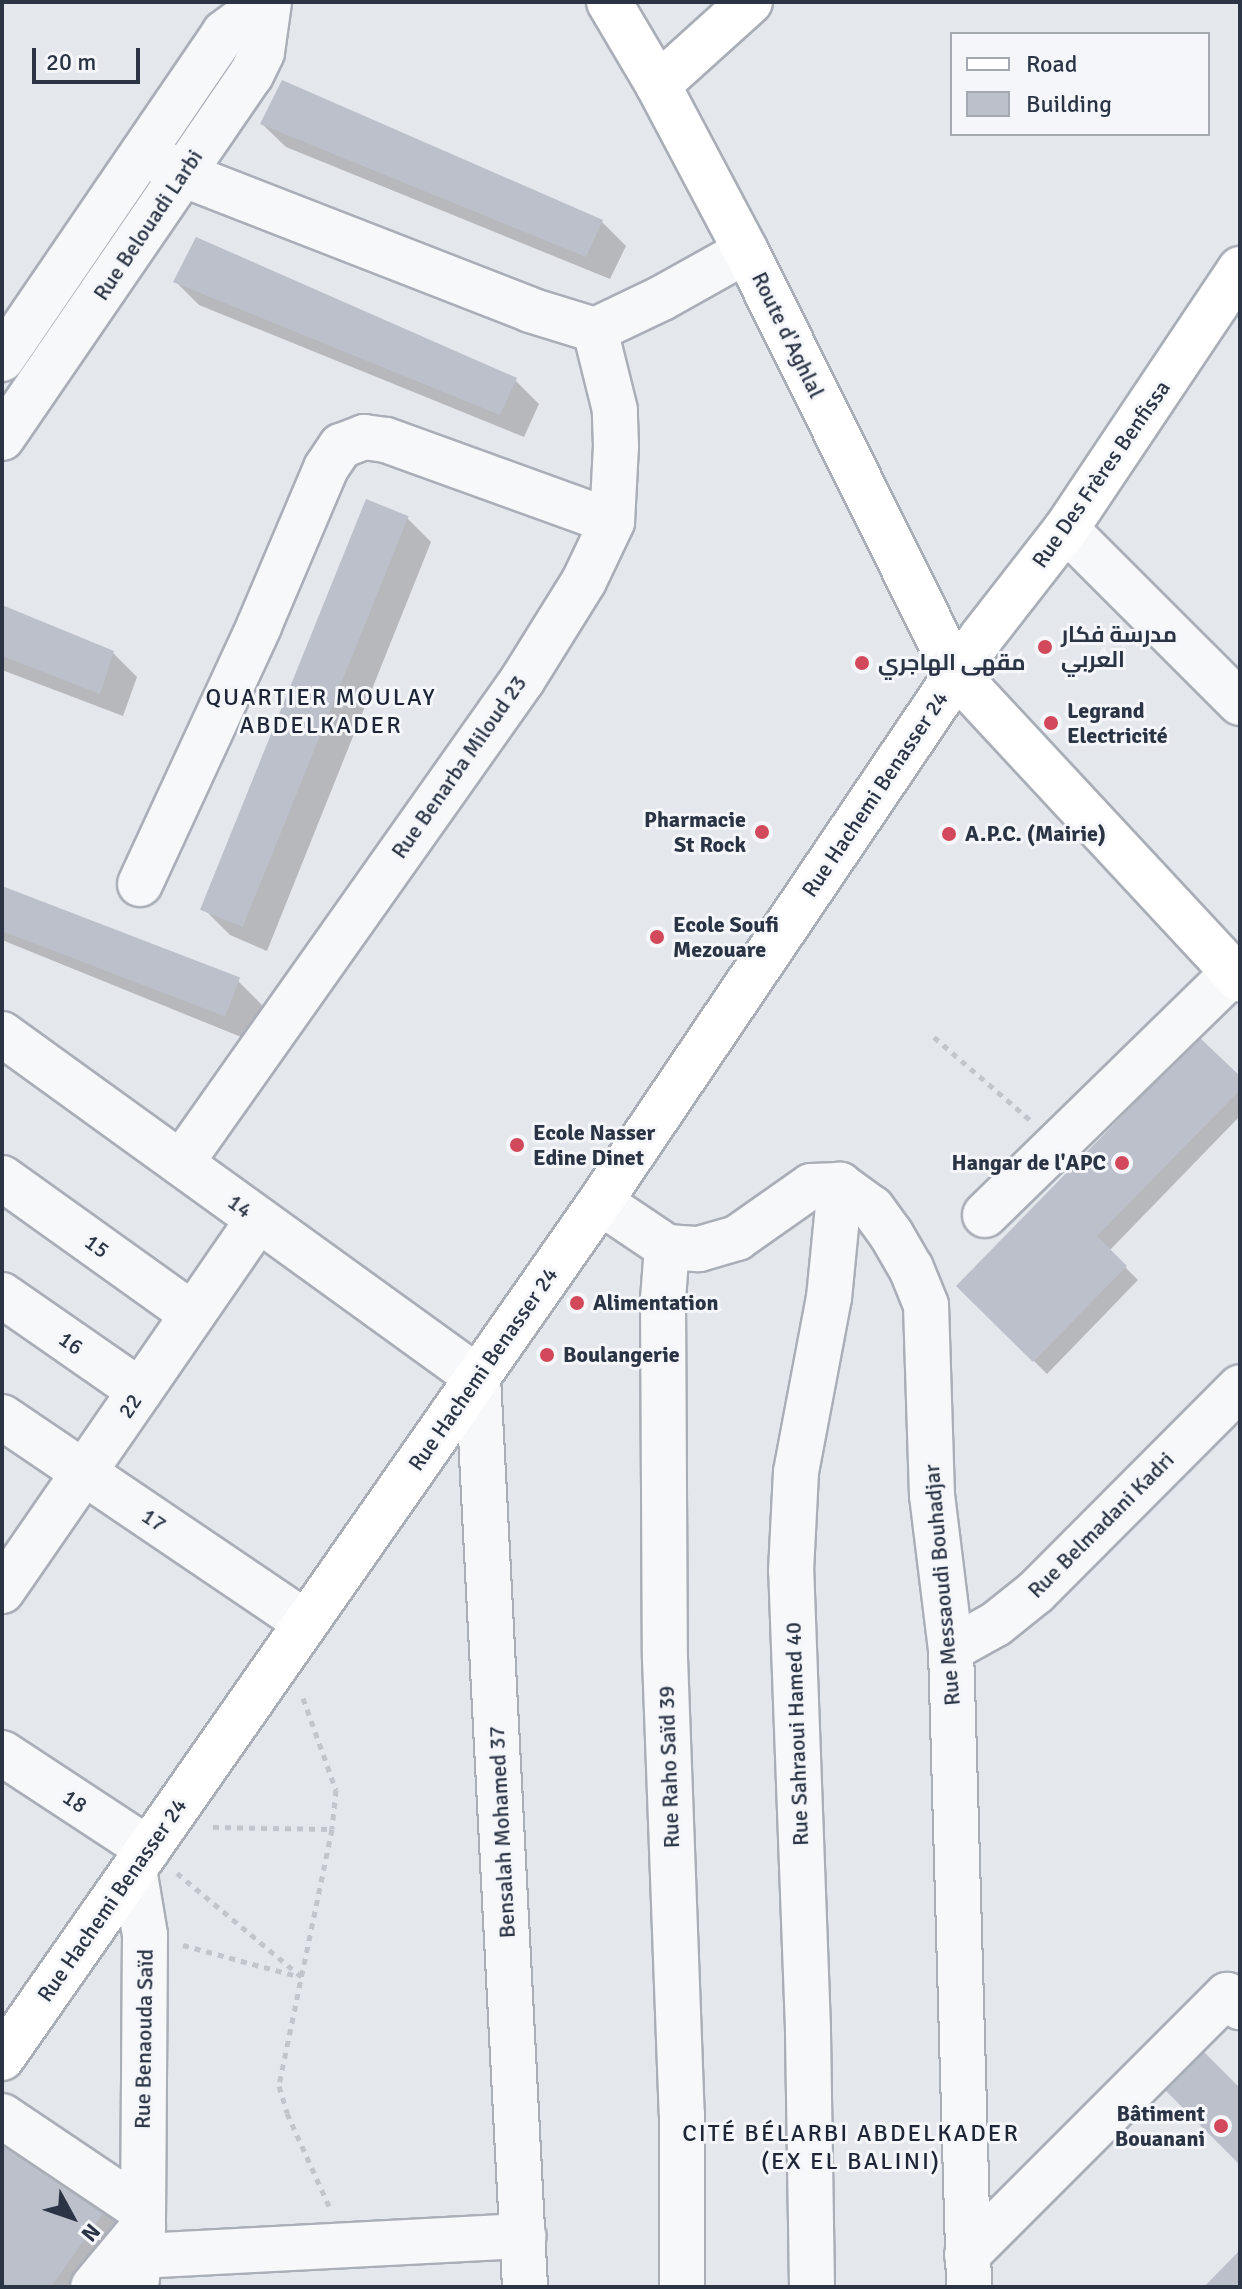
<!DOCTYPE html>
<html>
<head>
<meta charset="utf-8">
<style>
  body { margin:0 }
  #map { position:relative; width:1242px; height:2289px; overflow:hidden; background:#e4e7ec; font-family:Signika,Cairo,sans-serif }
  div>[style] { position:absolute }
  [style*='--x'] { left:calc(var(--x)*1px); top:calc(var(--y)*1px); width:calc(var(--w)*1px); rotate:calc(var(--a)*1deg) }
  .shadow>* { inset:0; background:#0003 }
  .building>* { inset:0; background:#bbc0ca; transform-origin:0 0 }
  .path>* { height:5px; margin-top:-2.5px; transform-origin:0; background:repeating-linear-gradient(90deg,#c2c5cb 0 6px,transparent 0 12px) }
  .roads { filter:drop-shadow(2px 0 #a9aeb7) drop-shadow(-2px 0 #a9aeb7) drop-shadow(0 2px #a9aeb7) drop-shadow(0 -2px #a9aeb7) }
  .minor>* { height:44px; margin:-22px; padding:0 22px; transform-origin:22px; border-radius:22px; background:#f7f8fa }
  .major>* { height:44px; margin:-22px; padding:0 22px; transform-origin:22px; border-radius:22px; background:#fff }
  .dots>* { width:22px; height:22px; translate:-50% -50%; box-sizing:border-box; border:4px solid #f4f6f9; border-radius:50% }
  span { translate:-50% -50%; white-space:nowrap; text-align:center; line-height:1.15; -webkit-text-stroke:6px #f4f6f9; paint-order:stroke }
  .street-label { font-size:22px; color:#2b3445 }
  .poi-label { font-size:22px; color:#2b3445; font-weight:700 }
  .left { translate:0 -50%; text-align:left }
  .right { translate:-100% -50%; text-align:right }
  .neighbourhood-label { font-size:24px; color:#1d2536; letter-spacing:2px }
  .frame { position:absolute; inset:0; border:4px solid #2b3445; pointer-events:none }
  .legend { position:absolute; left:950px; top:32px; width:260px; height:104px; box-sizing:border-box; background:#f4f6f9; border:2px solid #a4a8b1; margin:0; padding:10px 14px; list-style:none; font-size:24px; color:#2b3445 }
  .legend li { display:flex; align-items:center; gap:16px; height:40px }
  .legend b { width:40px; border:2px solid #a4a8b1 }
  .north { position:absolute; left:32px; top:2177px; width:80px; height:80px; -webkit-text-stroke:6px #f4f6f9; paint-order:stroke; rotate:130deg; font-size:22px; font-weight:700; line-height:32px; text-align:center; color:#2b3445 }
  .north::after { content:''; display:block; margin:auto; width:28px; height:36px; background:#2b3445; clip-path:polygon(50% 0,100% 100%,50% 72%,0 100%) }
  .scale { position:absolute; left:32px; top:48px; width:108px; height:36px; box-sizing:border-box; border:4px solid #2b3445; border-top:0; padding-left:10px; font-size:24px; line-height:28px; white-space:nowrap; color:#2b3445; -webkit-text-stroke:6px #f4f6f9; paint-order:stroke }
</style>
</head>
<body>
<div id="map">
  <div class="shadow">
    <div style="clip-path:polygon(262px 124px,602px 222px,626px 246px,610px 279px,286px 147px)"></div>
    <div style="clip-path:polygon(176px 282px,515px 380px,539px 404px,524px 437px,199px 305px)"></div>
    <div style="clip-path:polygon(407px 518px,431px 542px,267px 951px,230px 935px,206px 911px)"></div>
    <div style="clip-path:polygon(2px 607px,113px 653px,137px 677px,123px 716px,2px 670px)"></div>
    <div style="clip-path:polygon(2px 888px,238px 981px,262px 1005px,246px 1039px,2px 940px)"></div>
    <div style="clip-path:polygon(1240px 1079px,1240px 1116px,1109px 1251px,1138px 1280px,1047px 1374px,959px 1286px)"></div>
    <div style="clip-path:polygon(4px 2144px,106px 2207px,124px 2225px,80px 2287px,2px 2287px)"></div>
  </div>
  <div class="building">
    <div style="clip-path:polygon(282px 80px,603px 220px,586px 257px,260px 124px)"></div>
    <div style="clip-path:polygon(196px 237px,517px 378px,500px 415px,173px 282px)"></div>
    <div style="left:366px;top:499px;width:46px;height:443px;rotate:22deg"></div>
    <div style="clip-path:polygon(2px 605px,114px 651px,100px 694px,2px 656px)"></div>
    <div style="left:2px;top:886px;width:255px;height:42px;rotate:21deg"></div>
    <div style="clip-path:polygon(1199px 1037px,1240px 1076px,1240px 1090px,1097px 1236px,1127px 1266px,1033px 1362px,956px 1286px)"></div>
    <div style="clip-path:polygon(1197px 2045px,1240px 2088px,1240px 2165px,1159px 2084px)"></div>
    <div style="clip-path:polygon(4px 2141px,108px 2206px,51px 2287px,2px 2287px)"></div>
    <div style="clip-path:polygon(1240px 2250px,1240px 2287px,1204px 2287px)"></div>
  </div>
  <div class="path">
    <div style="--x:934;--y:1037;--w:127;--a:40.8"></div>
    <div style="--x:303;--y:1698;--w:98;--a:70.3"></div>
    <div style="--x:336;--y:1790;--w:39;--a:96"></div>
    <div style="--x:332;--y:1829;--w:262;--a:101.7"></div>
    <div style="--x:279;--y:2086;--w:28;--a:73"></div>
    <div style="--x:287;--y:2113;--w:102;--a:65.7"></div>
    <div style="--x:213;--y:1827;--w:119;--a:1"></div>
    <div style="--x:177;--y:1873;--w:163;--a:39.8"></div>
    <div style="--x:183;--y:1945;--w:118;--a:15.2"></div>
  </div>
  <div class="roads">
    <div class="minor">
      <div style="--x:145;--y:153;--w:43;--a:29.6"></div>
      <div style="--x:182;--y:174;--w:374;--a:21.3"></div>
      <div style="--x:530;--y:310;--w:68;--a:17.1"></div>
      <div style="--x:595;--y:330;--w:74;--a:-25.5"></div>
      <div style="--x:662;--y:298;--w:96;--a:-29.2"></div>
      <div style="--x:2;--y:359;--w:394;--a:-55.7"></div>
      <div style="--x:224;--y:33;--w:52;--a:-36.4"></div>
      <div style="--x:2;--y:438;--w:440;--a:-55.6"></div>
      <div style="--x:251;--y:75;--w:25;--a:-64"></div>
      <div style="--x:262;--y:52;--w:50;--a:-82"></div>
      <div style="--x:1066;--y:529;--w:246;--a:45"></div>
      <div style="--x:140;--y:884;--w:284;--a:-65.2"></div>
      <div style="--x:259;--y:626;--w:172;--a:-67"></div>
      <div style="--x:326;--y:468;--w:27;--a:-56"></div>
      <div style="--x:341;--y:446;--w:25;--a:-21"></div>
      <div style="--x:364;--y:437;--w:22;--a:8"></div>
      <div style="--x:386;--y:440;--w:240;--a:19.9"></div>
      <div style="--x:2;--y:1034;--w:587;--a:35.86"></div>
      <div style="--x:478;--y:1378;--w:910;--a:87.04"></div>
      <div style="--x:181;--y:1163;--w:593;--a:-54.75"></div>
      <div style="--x:523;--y:679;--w:115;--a:-58.1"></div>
      <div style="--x:584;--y:581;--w:65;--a:-64.6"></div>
      <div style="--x:612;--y:522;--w:76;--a:-87"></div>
      <div style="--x:616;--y:446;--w:36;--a:-92"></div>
      <div style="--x:615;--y:410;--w:82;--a:-104"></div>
      <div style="--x:2;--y:1178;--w:234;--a:35.6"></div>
      <div style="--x:600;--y:1202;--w:81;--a:33.9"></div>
      <div style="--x:667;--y:1247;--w:32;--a:4"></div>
      <div style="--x:699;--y:1249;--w:40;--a:-16"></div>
      <div style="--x:737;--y:1238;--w:90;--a:-35.1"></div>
      <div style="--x:811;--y:1186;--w:29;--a:-2"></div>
      <div style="--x:840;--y:1185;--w:39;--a:36"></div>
      <div style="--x:872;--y:1208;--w:32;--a:54"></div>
      <div style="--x:891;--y:1234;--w:39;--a:60"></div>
      <div style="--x:911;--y:1268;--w:40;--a:68"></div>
      <div style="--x:926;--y:1305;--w:190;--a:88.2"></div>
      <div style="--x:932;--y:1495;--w:155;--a:83"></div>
      <div style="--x:951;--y:1649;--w:638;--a:88.38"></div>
      <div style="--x:985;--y:1215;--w:347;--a:-44.3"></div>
      <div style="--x:667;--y:1247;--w:52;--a:94.4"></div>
      <div style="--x:663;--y:1299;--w:359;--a:89.7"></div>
      <div style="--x:665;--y:1658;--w:456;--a:87.9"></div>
      <div style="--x:682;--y:2114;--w:173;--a:90"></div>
      <div style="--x:2;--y:1295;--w:168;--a:34.8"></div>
      <div style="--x:2;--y:1417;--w:367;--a:34.1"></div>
      <div style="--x:2;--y:1591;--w:451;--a:-55.4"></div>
      <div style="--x:951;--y:1649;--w:51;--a:-29.1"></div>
      <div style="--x:996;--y:1624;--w:51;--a:-38.7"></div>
      <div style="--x:1036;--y:1592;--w:289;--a:-45.1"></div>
      <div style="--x:2;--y:1753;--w:175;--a:33.3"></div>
      <div style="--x:134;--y:1869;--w:67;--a:80.5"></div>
      <div style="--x:145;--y:1935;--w:292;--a:90.4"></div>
      <div style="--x:143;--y:2227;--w:60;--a:96.7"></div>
      <div style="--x:2;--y:2116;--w:169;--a:33.9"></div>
      <div style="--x:967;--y:2255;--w:368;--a:-45"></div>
      <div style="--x:1227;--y:1995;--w:18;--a:43"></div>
      <div style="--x:141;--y:2256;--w:383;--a:-3"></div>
      <div style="--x:93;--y:2287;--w:78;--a:-50.2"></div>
      <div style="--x:812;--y:2287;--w:258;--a:-90.9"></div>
      <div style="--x:808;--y:2029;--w:458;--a:-92.1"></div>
      <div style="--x:791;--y:1571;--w:99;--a:-87.1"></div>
      <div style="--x:796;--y:1472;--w:177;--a:-79.3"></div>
      <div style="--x:829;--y:1298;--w:114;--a:-84.4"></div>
    </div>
    <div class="major">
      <div style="--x:609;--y:2;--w:96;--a:59.4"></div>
      <div style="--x:658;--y:85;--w:188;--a:62.1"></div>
      <div style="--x:746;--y:251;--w:472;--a:63.6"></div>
      <div style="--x:956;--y:674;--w:417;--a:47.1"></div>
      <div style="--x:658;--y:85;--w:124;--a:-42.1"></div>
      <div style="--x:2;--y:2058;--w:1044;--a:-55.06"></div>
      <div style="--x:600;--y:1202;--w:681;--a:-55.96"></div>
      <div style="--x:981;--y:638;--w:138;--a:-52.1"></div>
      <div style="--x:1066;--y:529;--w:313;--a:-56.2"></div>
    </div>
  </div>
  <div class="dots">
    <div style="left:1045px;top:647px;background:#d1495b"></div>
    <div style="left:862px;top:663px;background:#d1495b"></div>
    <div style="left:1051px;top:723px;background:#d1495b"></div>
    <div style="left:762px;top:832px;background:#d1495b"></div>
    <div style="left:949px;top:834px;background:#d1495b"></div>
    <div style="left:657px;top:937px;background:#d1495b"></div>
    <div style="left:517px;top:1145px;background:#d1495b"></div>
    <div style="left:1122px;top:1163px;background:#d1495b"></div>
    <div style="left:577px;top:1303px;background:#d1495b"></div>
    <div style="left:547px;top:1355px;background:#d1495b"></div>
    <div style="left:1221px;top:2126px;background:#d1495b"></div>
  </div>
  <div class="street-label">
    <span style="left:148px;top:225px;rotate:-56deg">Rue Belouadi Larbi</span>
    <span style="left:788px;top:335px;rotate:64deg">Route d'Aghlal</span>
    <span style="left:1101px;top:474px;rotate:-55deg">Rue Des Frères Benfissa</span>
    <span style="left:459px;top:767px;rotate:-55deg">Rue Benarba Miloud 23</span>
    <span style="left:875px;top:794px;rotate:-56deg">Rue Hachemi Benasser 24</span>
    <span style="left:240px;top:1206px;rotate:36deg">14</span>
    <span style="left:97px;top:1246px;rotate:36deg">15</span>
    <span style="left:71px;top:1343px;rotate:35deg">16</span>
    <span style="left:483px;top:1369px;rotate:-55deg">Rue Hachemi Benasser 24</span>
    <span style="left:130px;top:1406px;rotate:-56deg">22</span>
    <span style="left:154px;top:1520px;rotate:34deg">17</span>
    <span style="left:1101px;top:1525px;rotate:-45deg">Rue Belmadani Kadri</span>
    <span style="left:942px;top:1585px;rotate:-95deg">Rue Messaoudi Bouhadjar</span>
    <span style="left:797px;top:1734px;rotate:-92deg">Rue Sahraoui Hamed 40</span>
    <span style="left:669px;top:1767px;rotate:-92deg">Rue Raho Saïd 39</span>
    <span style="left:75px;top:1801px;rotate:33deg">18</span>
    <span style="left:502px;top:1832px;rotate:-93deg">Bensalah Mohamed 37</span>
    <span style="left:112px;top:1900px;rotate:-55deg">Rue Hachemi Benasser 24</span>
    <span style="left:144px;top:2039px;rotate:-89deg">Rue Benaouda Saïd</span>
  </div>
  <div class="poi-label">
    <span class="left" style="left:1061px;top:647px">مدرسة فكار<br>العربي</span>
    <span class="left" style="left:878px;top:663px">مقهى الهاجري</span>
    <span class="left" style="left:1067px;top:723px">Legrand<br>Electricité</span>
    <span class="right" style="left:746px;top:832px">Pharmacie<br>St Rock</span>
    <span class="left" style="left:965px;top:834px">A.P.C. (Mairie)</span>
    <span class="left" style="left:673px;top:937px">Ecole Soufi<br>Mezouare</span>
    <span class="left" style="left:533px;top:1145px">Ecole Nasser<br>Edine Dinet</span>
    <span class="right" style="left:1106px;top:1163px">Hangar de l'APC</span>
    <span class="left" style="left:593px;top:1303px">Alimentation</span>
    <span class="left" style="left:563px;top:1355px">Boulangerie</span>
    <span class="right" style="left:1205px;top:2126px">Bâtiment<br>Bouanani</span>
  </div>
  <div class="neighbourhood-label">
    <span style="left:321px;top:712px">QUARTIER MOULAY<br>ABDELKADER</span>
    <span style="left:851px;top:2148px">CITÉ BÉLARBI ABDELKADER<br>(EX EL BALINI)</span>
  </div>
  <div class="frame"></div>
  <ul class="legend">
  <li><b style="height:10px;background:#fff"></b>Road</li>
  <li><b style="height:22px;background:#bbc0ca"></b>Building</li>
  </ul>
  <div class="north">N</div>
  <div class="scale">20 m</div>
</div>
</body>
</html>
